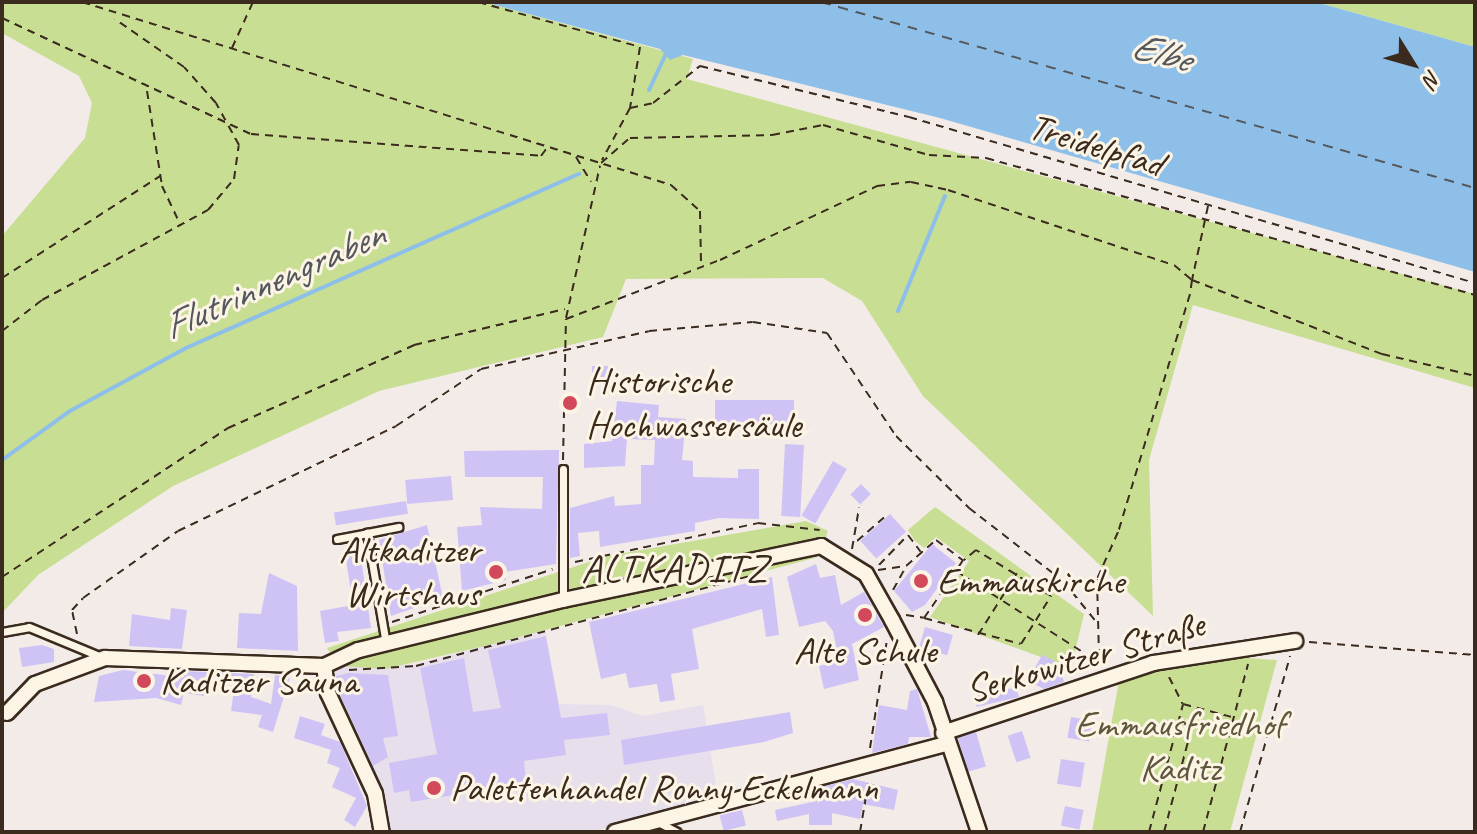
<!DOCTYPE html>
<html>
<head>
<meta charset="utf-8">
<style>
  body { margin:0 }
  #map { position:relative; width:1477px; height:834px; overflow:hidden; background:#f3ebe8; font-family:Caveat,sans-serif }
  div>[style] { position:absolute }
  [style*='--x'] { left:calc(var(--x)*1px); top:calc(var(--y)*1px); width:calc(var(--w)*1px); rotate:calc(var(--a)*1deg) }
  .built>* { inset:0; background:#e8dfec }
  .green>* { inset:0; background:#c8de93 }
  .water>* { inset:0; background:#8dbfe9 }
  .stream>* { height:4px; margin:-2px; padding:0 2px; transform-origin:2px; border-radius:2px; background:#8dbfe9 }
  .ferry>* { height:2px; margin-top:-1px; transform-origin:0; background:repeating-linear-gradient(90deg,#54575b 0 10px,transparent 0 18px) }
  .building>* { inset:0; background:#cfc3f5; transform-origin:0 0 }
  .path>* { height:2px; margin-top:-1px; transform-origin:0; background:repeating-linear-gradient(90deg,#3b2a1e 0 8px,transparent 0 14px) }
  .roads { filter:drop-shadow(2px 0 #3b2a1e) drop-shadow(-2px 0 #3b2a1e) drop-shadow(0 2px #3b2a1e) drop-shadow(0 -2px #3b2a1e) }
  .lane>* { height:7px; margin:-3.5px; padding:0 3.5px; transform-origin:3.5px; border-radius:3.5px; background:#fcf5e5 }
  .street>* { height:14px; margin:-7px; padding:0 7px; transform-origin:7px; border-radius:7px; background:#fcf5e5 }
  .dots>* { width:22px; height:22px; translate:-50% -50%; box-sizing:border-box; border:4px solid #fcf5e5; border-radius:50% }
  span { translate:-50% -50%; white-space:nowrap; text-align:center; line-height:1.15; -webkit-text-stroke:6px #fcf5e5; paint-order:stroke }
  .street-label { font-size:38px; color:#3b2a1e }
  .poi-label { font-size:38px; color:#3b2a1e }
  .left { translate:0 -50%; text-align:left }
  .right { translate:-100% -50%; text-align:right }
  .park-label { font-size:38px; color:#5e573b }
  .water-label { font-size:40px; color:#54575b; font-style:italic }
  .neighbourhood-label { font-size:40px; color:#3b2a1e; letter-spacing:2px }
  .frame { position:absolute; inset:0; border:4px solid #3b2a1e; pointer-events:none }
  .north { position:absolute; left:1373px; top:24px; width:80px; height:80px; -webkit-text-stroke:6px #fcf5e5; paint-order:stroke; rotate:127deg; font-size:22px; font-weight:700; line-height:32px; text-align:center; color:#3b2a1e }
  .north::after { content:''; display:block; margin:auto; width:28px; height:36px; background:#3b2a1e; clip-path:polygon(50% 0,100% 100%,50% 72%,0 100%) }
</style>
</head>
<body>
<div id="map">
  <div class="built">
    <div style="clip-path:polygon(544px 629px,559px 704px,611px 705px,643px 716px,703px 705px,718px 798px,591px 832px,389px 832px,333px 675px,340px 666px,413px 665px)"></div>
  </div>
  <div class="green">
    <div style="clip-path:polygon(2px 2px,484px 2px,693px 59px,687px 79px,1475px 294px,1475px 388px,1193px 305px,1149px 460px,1153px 616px,923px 396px,862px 301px,823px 278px,626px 279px,603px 337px,379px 391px,173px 486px,38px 575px,2px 613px,2px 236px,85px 138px,92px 103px,79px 76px,2px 33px)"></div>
    <div style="clip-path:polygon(1316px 2px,1475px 2px,1475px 47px,1320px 3px)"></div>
    <div style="clip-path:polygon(935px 507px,1084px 614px,1071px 668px,930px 617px,969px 561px,936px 537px,924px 548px,915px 541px,908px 530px)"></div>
    <div style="clip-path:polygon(806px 521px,828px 531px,818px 557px,493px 644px,385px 669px,340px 666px,327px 648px,607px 556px)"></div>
    <div style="clip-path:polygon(1221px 656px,1277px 660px,1230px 832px,1092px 832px,1120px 675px)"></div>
  </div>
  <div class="water">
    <div style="clip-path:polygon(484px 2px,1316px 2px,1475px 47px,1475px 272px,940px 118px,683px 55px,670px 60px,660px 49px)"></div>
  </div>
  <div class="stream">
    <div style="--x:649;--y:90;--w:38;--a:-65"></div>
    <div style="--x:898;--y:311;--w:124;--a:-67.8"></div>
    <div style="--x:2;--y:460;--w:84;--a:-35.8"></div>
    <div style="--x:70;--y:411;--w:132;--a:-28.5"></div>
    <div style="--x:186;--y:348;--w:430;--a:-23.9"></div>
  </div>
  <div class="ferry">
    <div style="--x:821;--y:2;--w:680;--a:15.88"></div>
  </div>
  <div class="building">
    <div style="left:592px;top:366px;width:19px;height:16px"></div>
    <div style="left:715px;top:400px;width:79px;height:25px"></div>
    <div style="clip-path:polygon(617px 401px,659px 405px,658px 417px,686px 419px,682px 460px,693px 461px,693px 477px,738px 478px,738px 469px,759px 469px,759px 519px,719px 518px,695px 523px,695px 531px,600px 547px,599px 531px,578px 533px,580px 556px,570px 558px,570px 508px,614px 496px,615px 506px,641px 504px,641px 465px,654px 465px,655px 440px,627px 439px,625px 466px,584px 468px,584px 444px,612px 441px)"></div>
    <div style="left:785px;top:444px;width:19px;height:72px;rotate:3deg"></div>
    <div style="clip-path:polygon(559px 450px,556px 564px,505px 572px,506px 580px,462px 591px,457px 527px,482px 525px,480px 507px,542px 509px,543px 477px,465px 477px,464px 451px)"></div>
    <div style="left:833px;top:461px;width:16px;height:63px;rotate:30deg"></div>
    <div style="left:451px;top:476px;width:24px;height:46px;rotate:85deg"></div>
    <div style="left:861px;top:484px;width:14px;height:15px;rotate:45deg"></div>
    <div style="left:406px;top:501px;width:13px;height:73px;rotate:81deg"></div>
    <div style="left:890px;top:514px;width:24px;height:40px;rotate:48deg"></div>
    <div style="clip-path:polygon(427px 525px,443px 598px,391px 616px,379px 540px)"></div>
    <div style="clip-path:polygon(932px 544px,956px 563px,925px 605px,912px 612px,894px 591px)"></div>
    <div style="clip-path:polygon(360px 551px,371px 628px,337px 632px,339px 641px,325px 643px,320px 611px,353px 605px,345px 553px)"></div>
    <div style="clip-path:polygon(816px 564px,820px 578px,835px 575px,841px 605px,864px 592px,884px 627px,852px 644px,859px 680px,824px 689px,819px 666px,839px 661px,833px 631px,825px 621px,799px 627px,787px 577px)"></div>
    <div style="clip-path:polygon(269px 573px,297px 586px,298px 651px,237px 648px,239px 613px,261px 614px)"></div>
    <div style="clip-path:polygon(772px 577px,779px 635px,766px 637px,762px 609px,692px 629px,699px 669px,671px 674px,675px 700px,660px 702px,657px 684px,629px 688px,626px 673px,601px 679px,589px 622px)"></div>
    <div style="clip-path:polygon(171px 608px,187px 610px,182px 649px,129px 646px,132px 614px,170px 620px)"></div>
    <div style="left:925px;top:627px;width:29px;height:21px;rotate:16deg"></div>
    <div style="clip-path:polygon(546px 636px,561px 718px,607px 713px,610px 735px,564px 740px,566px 755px,524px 761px,526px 783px,411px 802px,409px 790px,394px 793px,389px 763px,437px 754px,420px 668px,464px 658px,473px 712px,501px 708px,488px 650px)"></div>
    <div style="clip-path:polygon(42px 645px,54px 649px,54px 662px,22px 667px,19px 648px)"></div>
    <div style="clip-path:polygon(1042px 655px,1059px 663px,1064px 682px,1044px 689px,1028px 681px)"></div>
    <div style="clip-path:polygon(123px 670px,180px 677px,181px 671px,254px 674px,251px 697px,271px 704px,275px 675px,290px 677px,273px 732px,258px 727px,262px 715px,231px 711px,235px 682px,208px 679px,204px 696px,184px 693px,181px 705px,156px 698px,94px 702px,99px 676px)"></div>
    <div style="clip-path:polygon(349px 673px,388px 675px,398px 736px,383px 738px,388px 757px,373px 766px,338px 690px,336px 676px)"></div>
    <div style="clip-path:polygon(1016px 688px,1019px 697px,976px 707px,978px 692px)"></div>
    <div style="clip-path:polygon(917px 689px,931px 737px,909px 737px,908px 744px,872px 753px,879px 705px,907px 710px,910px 691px)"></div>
    <div style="clip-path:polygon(790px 712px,793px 733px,764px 742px,624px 765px,621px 740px)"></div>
    <div style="clip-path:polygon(300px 716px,325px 724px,321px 735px,340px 742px,367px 806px,355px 827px,344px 820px,356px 798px,332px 787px,340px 768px,327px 763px,331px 750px,294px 738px)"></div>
    <div style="left:1071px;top:717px;width:22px;height:21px;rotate:10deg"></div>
    <div style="left:1022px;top:731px;width:28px;height:15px;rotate:72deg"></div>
    <div style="left:976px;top:732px;width:36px;height:19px;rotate:74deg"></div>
    <div style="left:1061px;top:759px;width:24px;height:25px;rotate:9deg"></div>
    <div style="clip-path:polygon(853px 779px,898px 790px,894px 810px,863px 804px,860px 819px,832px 813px,832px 825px,809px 825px,809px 814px,777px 821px,775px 810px,821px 800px,818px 788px)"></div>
    <div style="left:1065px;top:806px;width:19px;height:20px;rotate:12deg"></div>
    <div style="left:742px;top:810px;width:16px;height:23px;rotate:76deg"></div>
  </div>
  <div class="path">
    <div style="--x:82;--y:2;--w:617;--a:17.26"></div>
    <div style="--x:671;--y:185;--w:39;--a:42"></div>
    <div style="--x:700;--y:211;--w:51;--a:88.9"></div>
    <div style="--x:478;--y:2;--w:168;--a:15.5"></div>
    <div style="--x:640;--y:47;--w:62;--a:99.3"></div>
    <div style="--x:630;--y:108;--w:59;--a:118.3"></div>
    <div style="--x:2;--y:18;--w:275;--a:25"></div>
    <div style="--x:251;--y:134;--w:291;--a:4.3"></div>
    <div style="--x:541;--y:156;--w:9;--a:-54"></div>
    <div style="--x:232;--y:48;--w:51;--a:-65.5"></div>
    <div style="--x:147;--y:91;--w:96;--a:81"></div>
    <div style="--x:162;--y:186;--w:44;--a:64.6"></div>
    <div style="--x:630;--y:108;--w:24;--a:-12"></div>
    <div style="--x:653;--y:103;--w:60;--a:-38.2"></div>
    <div style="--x:700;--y:66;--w:215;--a:13.7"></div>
    <div style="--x:909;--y:117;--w:590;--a:16.35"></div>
    <div style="--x:576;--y:157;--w:29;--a:59"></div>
    <div style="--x:601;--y:163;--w:38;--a:-41"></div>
    <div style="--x:630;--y:138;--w:142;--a:-1.2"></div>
    <div style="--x:772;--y:135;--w:52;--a:-11.1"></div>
    <div style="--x:823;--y:125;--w:110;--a:15.8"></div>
    <div style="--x:929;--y:155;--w:57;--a:3"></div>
    <div style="--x:986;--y:158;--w:508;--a:15.65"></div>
    <div style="--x:1208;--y:206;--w:76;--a:102.2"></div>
    <div style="--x:1192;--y:280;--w:204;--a:21.3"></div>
    <div style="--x:1382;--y:354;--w:96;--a:13.3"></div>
    <div style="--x:2;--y:278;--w:188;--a:-32.8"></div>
    <div style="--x:566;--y:318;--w:156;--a:-77.4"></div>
    <div style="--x:2;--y:331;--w:51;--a:-37.8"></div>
    <div style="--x:42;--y:300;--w:189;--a:-28.5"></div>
    <div style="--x:208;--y:210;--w:40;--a:-50"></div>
    <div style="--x:234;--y:179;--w:34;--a:-82"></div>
    <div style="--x:239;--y:145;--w:48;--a:-118.7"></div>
    <div style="--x:216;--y:103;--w:48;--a:-131.6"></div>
    <div style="--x:184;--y:67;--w:84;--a:-145.2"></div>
    <div style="--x:563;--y:460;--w:141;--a:-88.8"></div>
    <div style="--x:566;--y:319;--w:165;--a:-21"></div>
    <div style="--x:720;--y:260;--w:174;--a:-25.2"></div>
    <div style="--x:877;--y:186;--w:34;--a:-7"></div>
    <div style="--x:911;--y:182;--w:38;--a:12"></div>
    <div style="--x:948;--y:190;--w:238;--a:18.4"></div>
    <div style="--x:1174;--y:265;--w:23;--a:40"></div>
    <div style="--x:1192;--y:280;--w:14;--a:98"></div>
    <div style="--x:1190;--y:294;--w:249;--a:106.8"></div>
    <div style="--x:1118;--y:532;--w:51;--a:114.1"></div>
    <div style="--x:1097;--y:579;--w:74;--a:88.5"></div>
    <div style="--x:1099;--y:653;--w:11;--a:170"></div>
    <div style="--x:1088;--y:655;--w:18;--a:119"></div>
    <div style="--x:857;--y:541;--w:38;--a:-41"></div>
    <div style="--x:852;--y:549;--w:42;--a:-80.3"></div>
    <div style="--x:575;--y:562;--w:187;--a:-12"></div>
    <div style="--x:758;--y:523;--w:62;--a:6.4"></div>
    <div style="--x:879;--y:565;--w:42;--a:-46"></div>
    <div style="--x:908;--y:535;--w:21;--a:53"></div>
    <div style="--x:878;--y:570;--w:28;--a:-8"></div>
    <div style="--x:906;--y:566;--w:40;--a:-41"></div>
    <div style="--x:936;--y:540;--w:34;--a:37"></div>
    <div style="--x:963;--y:560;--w:13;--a:122"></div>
    <div style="--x:956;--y:571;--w:154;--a:32.6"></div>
    <div style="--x:2;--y:577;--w:271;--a:-33.4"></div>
    <div style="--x:228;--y:428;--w:204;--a:-24"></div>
    <div style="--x:414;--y:345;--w:155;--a:-13.4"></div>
    <div style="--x:893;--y:590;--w:25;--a:-61"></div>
    <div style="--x:906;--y:615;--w:18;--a:9"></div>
    <div style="--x:924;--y:618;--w:56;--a:-55.2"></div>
    <div style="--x:924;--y:618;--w:100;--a:15"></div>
    <div style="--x:1021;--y:644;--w:57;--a:-58"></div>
    <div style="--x:1051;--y:596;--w:88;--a:-148.5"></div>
    <div style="--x:976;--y:550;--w:16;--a:140"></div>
    <div style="--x:392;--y:622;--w:169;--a:-18.2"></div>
    <div style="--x:77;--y:634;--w:25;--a:-102"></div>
    <div style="--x:72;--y:610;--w:16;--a:-47"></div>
    <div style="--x:83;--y:598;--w:116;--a:-35.2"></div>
    <div style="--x:178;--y:531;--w:242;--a:-25.7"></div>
    <div style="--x:396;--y:426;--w:102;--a:-33.8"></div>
    <div style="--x:481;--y:369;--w:172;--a:-12.7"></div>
    <div style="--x:649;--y:331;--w:104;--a:-4.9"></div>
    <div style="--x:753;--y:322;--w:75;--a:8.5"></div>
    <div style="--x:827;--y:333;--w:124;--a:56.2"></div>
    <div style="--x:896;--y:436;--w:103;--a:44.6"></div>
    <div style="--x:969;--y:508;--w:119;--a:37.8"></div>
    <div style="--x:1063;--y:581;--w:55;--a:50.9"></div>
    <div style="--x:978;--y:635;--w:73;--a:-57.8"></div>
    <div style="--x:1309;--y:642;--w:167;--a:4.5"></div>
    <div style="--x:349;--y:670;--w:67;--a:-3.4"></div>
    <div style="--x:416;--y:666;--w:346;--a:-15.1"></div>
    <div style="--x:1169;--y:677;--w:30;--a:63"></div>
    <div style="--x:1183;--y:704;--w:51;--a:14.9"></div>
    <div style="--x:870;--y:748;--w:109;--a:-81.1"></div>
    <div style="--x:860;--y:832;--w:55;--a:-80.5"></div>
    <div style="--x:1149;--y:832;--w:132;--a:-75.1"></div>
    <div style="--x:1164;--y:832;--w:128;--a:-75.1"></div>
    <div style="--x:1203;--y:832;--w:174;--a:-75"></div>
    <div style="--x:1240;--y:832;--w:183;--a:-74.1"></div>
  </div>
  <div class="roads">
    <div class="lane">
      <div style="--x:563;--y:469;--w:131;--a:90"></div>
      <div style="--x:337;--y:539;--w:31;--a:-11"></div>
      <div style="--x:2;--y:632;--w:27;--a:-10"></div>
      <div style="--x:29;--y:627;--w:81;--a:22.5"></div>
      <div style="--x:386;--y:644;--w:113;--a:-99.7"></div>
      <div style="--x:367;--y:533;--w:32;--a:-11"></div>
      <div style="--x:658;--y:822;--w:21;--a:28"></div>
    </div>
    <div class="street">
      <div style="--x:324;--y:666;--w:38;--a:-25"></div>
      <div style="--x:359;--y:650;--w:210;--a:-13.8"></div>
      <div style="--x:563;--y:600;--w:264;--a:-11.8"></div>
      <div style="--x:821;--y:546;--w:53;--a:31.9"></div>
      <div style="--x:866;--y:574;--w:53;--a:60.5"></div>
      <div style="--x:892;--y:620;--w:93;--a:62.3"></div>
      <div style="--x:935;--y:702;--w:137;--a:71.3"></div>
      <div style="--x:324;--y:666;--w:27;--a:82"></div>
      <div style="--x:328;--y:693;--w:111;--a:65"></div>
      <div style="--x:375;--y:794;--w:39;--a:80"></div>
      <div style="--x:7;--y:713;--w:40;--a:-46"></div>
      <div style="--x:35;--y:684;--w:75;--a:-20.4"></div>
      <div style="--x:105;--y:658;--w:219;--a:2.1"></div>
      <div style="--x:943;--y:733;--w:221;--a:-18.4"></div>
      <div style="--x:1153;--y:663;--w:144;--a:-8.8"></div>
      <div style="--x:615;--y:832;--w:342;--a:-14.9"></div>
    </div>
  </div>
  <div class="dots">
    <div style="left:570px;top:403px;background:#d1495b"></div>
    <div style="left:496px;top:572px;background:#d1495b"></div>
    <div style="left:921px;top:581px;background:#d1495b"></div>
    <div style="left:865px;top:615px;background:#d1495b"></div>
    <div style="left:144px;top:681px;background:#d1495b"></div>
    <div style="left:434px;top:788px;background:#d1495b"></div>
  </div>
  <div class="street-label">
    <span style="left:1096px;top:145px;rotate:17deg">Treidelpfad</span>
    <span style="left:1085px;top:657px;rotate:-16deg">Serkowitzer Straße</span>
  </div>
  <div class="poi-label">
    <span class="left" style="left:586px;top:403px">Historische<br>Hochwassersäule</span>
    <span class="right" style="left:480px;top:572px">Altkaditzer<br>Wirtshaus</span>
    <span class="left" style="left:937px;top:581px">Emmauskirche</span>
    <span style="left:865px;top:651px">Alte Schule</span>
    <span class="left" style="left:160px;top:681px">Kaditzer Sauna</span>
    <span class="left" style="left:450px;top:788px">Palettenhandel Ronny Eckelmann</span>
  </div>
  <div class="park-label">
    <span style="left:1180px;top:746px">Emmausfriedhof<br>Kaditz</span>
  </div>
  <div class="water-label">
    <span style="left:1161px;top:52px;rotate:15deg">Elbe</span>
    <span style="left:273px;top:280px;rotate:-24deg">Flutrinnengraben</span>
  </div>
  <div class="neighbourhood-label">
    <span style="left:675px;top:568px">ALTKADITZ</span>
  </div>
  <div class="frame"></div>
  <div class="north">N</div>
</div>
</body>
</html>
